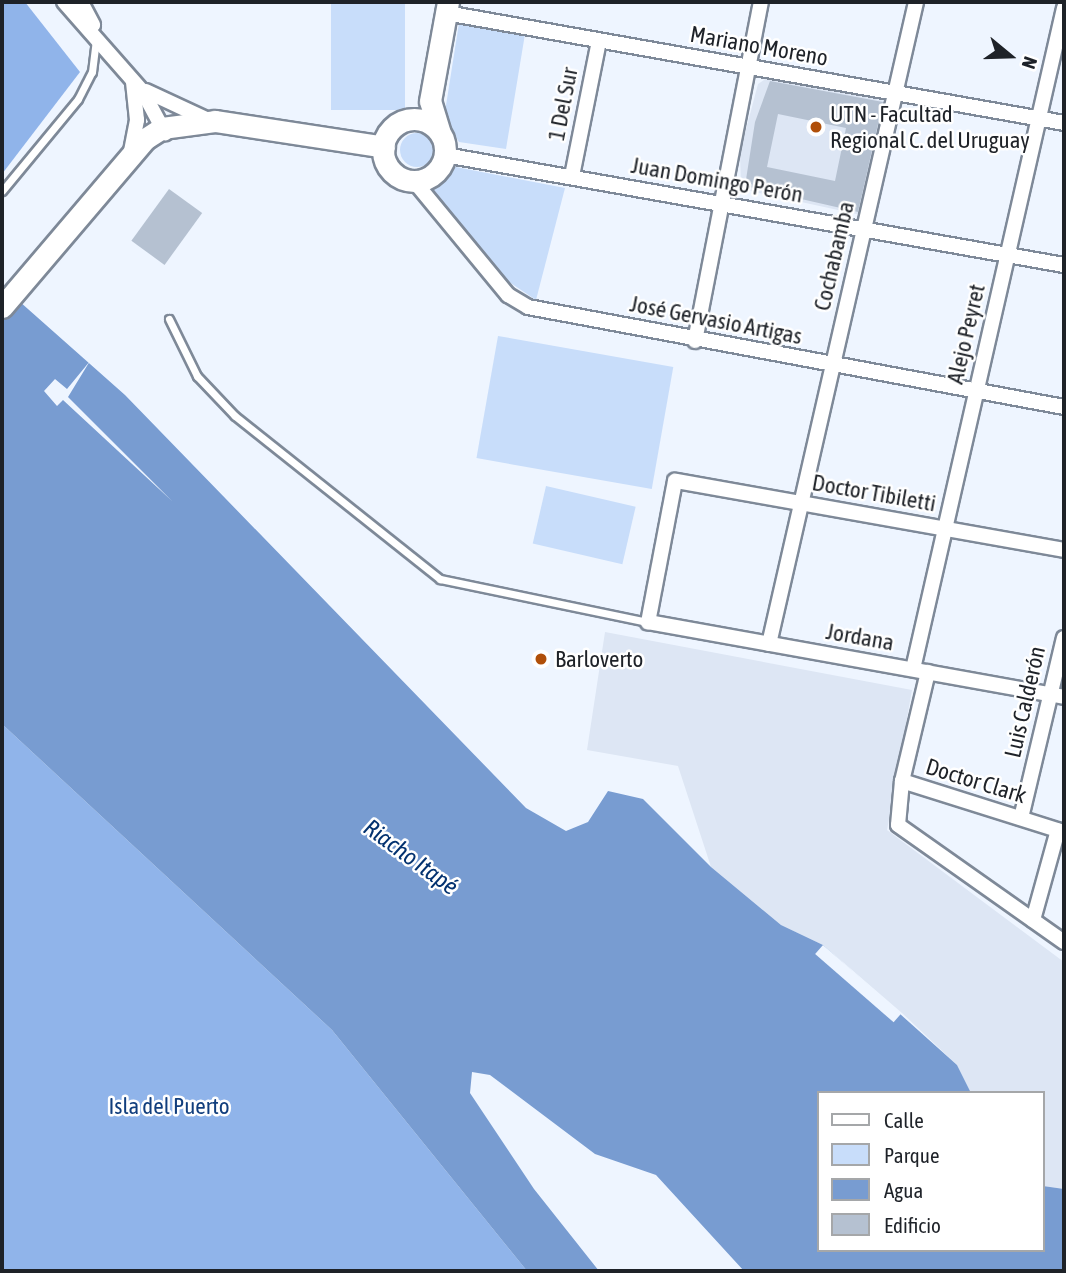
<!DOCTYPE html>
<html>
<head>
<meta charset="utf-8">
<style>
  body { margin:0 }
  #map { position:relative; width:1066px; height:1273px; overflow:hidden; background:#eef5ff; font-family:"Asap Condensed",sans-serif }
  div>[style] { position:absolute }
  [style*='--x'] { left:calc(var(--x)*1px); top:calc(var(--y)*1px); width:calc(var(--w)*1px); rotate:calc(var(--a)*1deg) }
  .built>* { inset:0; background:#dde6f4 }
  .green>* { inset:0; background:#c8ddfa; transform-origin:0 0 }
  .round { border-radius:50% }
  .forest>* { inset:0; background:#90b4ea }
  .water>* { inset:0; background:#789cd1 }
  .pier>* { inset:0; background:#eef5ff; transform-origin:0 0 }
  .building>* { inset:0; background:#b5c1d1; transform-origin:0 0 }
  .roads { filter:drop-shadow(2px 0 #7e8998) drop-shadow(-2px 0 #7e8998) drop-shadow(0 2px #7e8998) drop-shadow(0 -2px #7e8998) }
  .lane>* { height:7px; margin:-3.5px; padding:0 3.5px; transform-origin:3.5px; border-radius:3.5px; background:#fff }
  .street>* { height:14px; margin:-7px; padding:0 7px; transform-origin:7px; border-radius:7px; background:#fff }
  .secondary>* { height:21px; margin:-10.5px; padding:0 10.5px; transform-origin:10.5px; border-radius:10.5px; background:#fff }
  .secondary>.ring { margin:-10.5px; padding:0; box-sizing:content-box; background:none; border:21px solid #fff; border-radius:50% }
  .dots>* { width:19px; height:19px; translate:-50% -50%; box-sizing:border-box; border:4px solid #fff; border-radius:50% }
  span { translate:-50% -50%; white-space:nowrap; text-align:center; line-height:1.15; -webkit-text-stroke:5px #fff; paint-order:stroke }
  .street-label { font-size:23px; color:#1e2228 }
  .poi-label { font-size:23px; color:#1e2228 }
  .left { translate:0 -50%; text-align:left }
  .park-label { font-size:23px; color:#113e7d }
  .water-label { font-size:24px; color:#033270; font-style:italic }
  .frame { position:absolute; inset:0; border:4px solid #1e2228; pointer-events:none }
  .legend { position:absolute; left:817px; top:1091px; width:228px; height:161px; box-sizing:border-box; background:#fff; border:2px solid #a5a7a9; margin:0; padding:9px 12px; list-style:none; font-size:21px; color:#1e2228 }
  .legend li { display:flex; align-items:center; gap:14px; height:35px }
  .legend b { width:35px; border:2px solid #a5a7a9 }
  .north { position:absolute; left:975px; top:21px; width:70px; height:70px; -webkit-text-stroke:5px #fff; paint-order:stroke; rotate:109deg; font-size:19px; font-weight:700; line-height:28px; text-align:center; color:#1e2228 }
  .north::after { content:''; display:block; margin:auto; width:24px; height:32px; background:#1e2228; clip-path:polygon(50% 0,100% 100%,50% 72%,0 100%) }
</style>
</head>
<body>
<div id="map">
  <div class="built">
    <div style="clip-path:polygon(767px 78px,891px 102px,861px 215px,741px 189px,740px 152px,758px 84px)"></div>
    <div style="clip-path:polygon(605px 632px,912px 690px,887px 830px,1064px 962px,1064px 1189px,1043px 1186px,1043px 1093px,971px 1093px,957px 1065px,902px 1013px,823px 945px,781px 925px,711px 867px,678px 766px,587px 750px)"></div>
  </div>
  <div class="green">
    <div style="left:331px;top:2px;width:74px;height:108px"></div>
    <div style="clip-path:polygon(459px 23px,525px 34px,506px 149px,459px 142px,444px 118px)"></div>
    <div class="round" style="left:400px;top:133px;width:34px;height:34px"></div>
    <div style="clip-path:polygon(451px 166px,565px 188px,536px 300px,497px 274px,433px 192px,429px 184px)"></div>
    <div style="left:498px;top:336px;width:178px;height:124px;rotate:10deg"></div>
    <div style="left:546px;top:486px;width:92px;height:59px;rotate:13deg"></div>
  </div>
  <div class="forest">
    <div style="clip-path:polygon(2px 2px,25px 2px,80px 72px,2px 174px)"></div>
    <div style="clip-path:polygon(2px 724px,332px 1030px,527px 1271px,2px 1271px)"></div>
  </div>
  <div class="water">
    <div style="clip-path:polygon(2px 286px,125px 395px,526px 808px,566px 831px,588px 822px,608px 791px,643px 799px,711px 867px,781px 925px,823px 945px,957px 1065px,971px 1093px,819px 1093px,819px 1250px,1043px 1250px,1043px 1186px,1064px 1189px,1064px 1271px,744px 1271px,656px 1175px,595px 1154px,490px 1075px,472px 1072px,470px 1093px,534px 1189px,599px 1271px,527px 1271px,332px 1030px,2px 724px)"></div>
  </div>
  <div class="pier">
    <div style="clip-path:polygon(90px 361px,68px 397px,172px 501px,63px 400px,57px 406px,44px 391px,55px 379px,67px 389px)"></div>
    <div style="left:823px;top:945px;width:104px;height:12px;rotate:41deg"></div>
  </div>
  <div class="building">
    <div style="clip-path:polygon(evenodd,770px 81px,883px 102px,858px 212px,745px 186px,755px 122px,770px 81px,778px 114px,846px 128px,835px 181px,767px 167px,778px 114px)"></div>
    <div style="left:169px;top:189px;width:41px;height:64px;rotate:36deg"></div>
  </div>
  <div class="roads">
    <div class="lane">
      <div style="--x:2;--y:191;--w:119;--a:-50.4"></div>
      <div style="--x:78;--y:99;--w:30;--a:-63"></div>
      <div style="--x:92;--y:72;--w:32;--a:-83"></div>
      <div style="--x:169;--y:319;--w:64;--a:63.8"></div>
      <div style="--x:197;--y:376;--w:55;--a:46.5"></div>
      <div style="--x:235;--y:416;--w:262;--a:38.5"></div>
      <div style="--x:440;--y:579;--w:212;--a:11.7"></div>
    </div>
    <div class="street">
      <div style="--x:64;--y:2;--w:120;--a:48.7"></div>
      <div style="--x:143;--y:92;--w:47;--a:61.8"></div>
      <div style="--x:81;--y:2;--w:26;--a:62"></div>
      <div style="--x:446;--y:13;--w:628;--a:10.09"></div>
      <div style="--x:146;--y:91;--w:66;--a:25"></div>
      <div style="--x:131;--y:151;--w:32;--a:-79"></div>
      <div style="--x:137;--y:120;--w:38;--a:-96"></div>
      <div style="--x:445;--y:155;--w:629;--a:10.08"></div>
      <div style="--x:572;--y:176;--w:138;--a:-78.7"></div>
      <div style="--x:414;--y:181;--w:148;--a:50.5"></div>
      <div style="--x:508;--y:295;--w:23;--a:31"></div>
      <div style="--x:528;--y:307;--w:545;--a:10.57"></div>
      <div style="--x:695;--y:341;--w:345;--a:-79"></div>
      <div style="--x:1064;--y:550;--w:395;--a:-169.9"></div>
      <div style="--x:675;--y:481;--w:144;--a:100.8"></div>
      <div style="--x:648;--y:622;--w:423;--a:10.2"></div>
      <div style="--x:769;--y:644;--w:659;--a:-77.1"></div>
      <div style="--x:913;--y:669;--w:678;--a:-77.13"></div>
      <div style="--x:928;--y:672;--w:112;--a:103.4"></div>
      <div style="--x:902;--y:781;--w:170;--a:17.5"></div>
      <div style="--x:902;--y:781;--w:44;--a:95.2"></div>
      <div style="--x:898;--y:825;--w:203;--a:35.2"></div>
      <div style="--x:1021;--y:818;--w:185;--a:-76.6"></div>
      <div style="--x:1033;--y:920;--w:93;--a:-74.5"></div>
    </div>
    <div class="secondary">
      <div class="ring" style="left:383px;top:119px;width:41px;height:41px"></div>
      <div style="--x:439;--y:130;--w:30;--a:-107"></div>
      <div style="--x:430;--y:101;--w:101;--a:-79.7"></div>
      <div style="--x:2;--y:307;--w:221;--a:-49.6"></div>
      <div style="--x:145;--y:139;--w:20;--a:-33"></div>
      <div style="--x:162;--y:128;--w:53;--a:-7.5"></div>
      <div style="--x:215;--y:121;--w:171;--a:8.7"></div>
    </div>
  </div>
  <div class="dots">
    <div style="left:816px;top:127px;background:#b04f09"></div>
    <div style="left:541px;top:659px;background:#b04f09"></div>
  </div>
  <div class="street-label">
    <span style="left:759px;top:46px;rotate:10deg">Mariano Moreno</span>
    <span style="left:563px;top:104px;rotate:-79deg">1 Del Sur</span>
    <span style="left:717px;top:180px;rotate:10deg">Juan Domingo Perón</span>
    <span style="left:834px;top:256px;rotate:-77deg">Cochabamba</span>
    <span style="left:716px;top:320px;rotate:11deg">José Gervasio Artigas</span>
    <span style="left:966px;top:334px;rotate:-77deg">Alejo Peyret</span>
    <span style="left:874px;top:493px;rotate:10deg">Doctor Tibiletti</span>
    <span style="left:860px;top:637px;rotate:10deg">Jordana</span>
    <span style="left:1025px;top:702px;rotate:-77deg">Luis Calderón</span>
    <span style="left:976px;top:781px;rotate:17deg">Doctor Clark</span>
  </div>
  <div class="poi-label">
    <span class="left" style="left:830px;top:127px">UTN - Facultad<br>Regional C. del Uruguay</span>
    <span class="left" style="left:555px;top:659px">Barloverto</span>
  </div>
  <div class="park-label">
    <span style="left:169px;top:1106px">Isla del Puerto</span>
  </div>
  <div class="water-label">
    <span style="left:411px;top:857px;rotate:36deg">Riacho Itapé</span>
  </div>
  <div class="frame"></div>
  <ul class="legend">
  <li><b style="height:9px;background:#fff"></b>Calle</li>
  <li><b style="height:19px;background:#c8ddfa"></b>Parque</li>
  <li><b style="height:19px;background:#789cd1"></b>Agua</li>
  <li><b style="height:19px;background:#b5c1d1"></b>Edificio</li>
  </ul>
  <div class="north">N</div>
</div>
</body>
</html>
